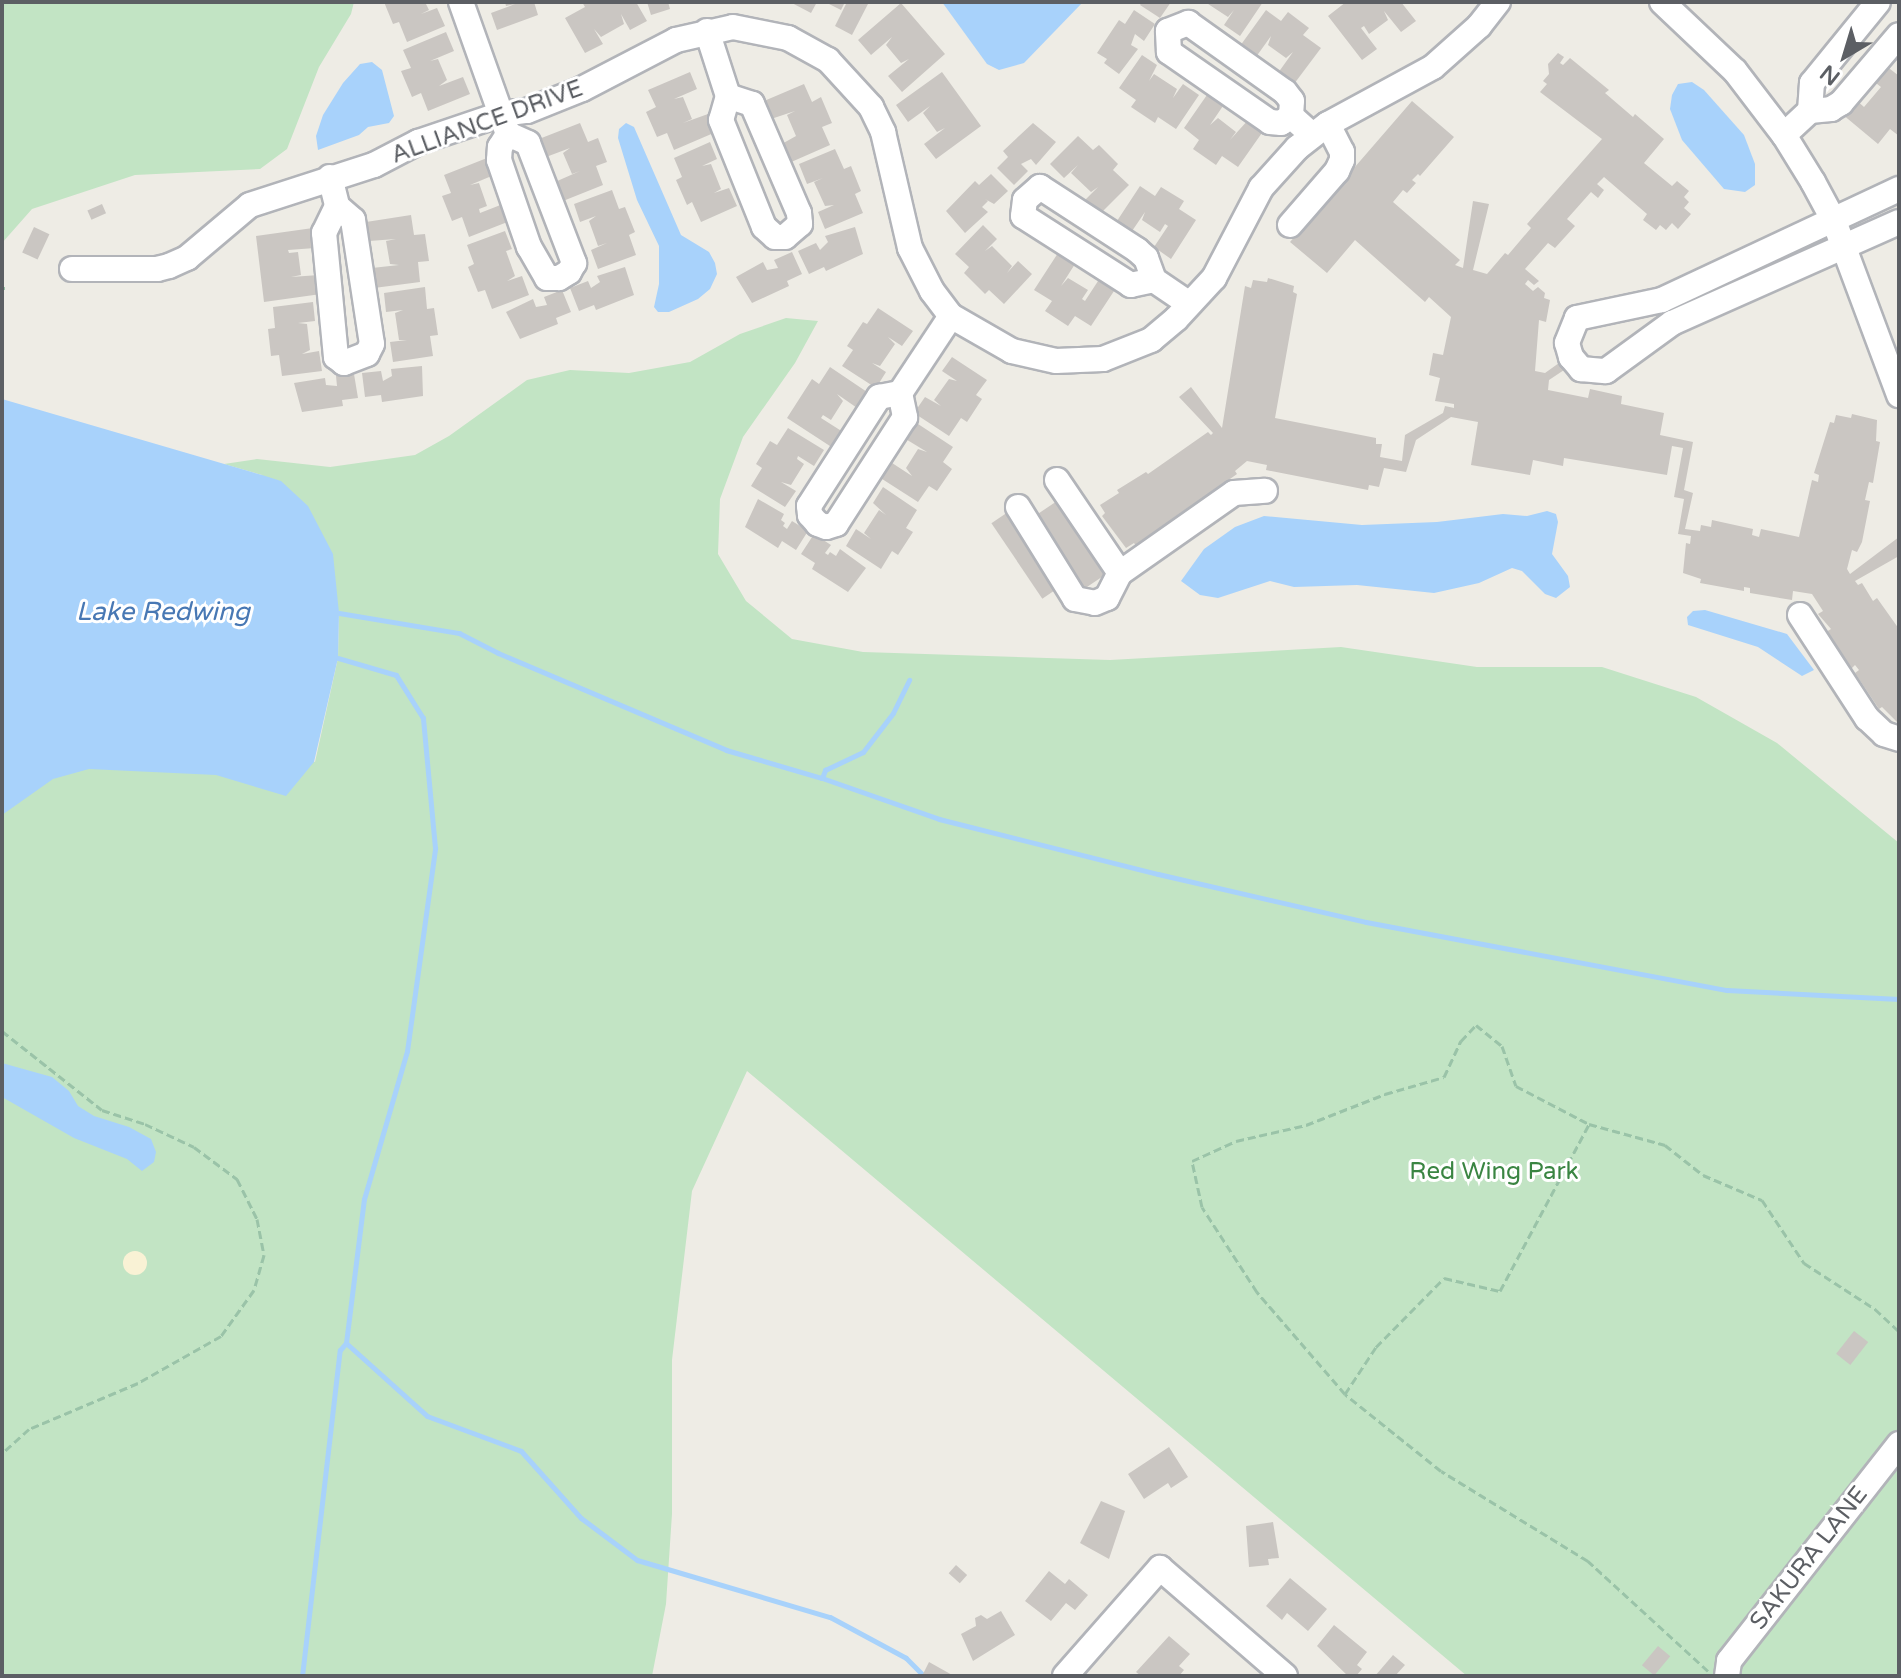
<!DOCTYPE html>
<html>
<head>
<meta charset="utf-8">
<style>
  body { margin:0 }
  #map { position:relative; width:1901px; height:1678px; overflow:hidden; background:#eeece5; font-family:"Varela Round",sans-serif }
  div>[style] { position:absolute }
  [style*='--x'] { left:calc(var(--x)*1px); top:calc(var(--y)*1px); width:calc(var(--w)*1px); rotate:calc(var(--a)*1deg) }
  .green>* { inset:0; background:#c2e4c4 }
  .sand>* { inset:0; background:#f9f2d5 }
  .round { border-radius:50% }
  .water>* { inset:0; background:#a8d2fb }
  .stream>* { height:5px; margin:-2.5px; padding:0 2.5px; transform-origin:2.5px; border-radius:2.5px; background:#a8d2fb }
  .building>* { inset:0; background:#cac6c2; transform-origin:0 0 }
  .path>* { height:3px; margin-top:-1.5px; transform-origin:0; background:repeating-linear-gradient(90deg,#9ac3a8 0 8px,transparent 0 12px) }
  .roads { filter:drop-shadow(2px 0 #b2b4b9) drop-shadow(-2px 0 #b2b4b9) drop-shadow(0 2px #b2b4b9) drop-shadow(0 -2px #b2b4b9) }
  .minor>* { height:24px; margin:-12px; padding:0 12px; transform-origin:12px; border-radius:12px; background:#fff }
  span { translate:-50% -50%; white-space:nowrap; text-align:center; line-height:1.15; -webkit-text-stroke:6px #fff; paint-order:stroke }
  .street-label { font-size:24px; color:#5c5f64 }
  .park-label { font-size:24px; color:#3a8542 }
  .water-label { font-size:26px; color:#4878b4; font-style:italic }
  .frame { position:absolute; inset:0; border:4px solid #5c5f64; pointer-events:none }
  .north { position:absolute; left:1805px; top:16px; width:80px; height:80px; -webkit-text-stroke:6px #fff; paint-order:stroke; rotate:218deg; font-size:22px; font-weight:700; line-height:32px; text-align:center; color:#5c5f64 }
  .north::after { content:''; display:block; margin:auto; width:28px; height:36px; background:#5c5f64; clip-path:polygon(50% 0,100% 100%,50% 72%,0 100%) }
</style>
</head>
<body>
<div id="map">
  <div class="green">
    <div style="clip-path:polygon(2px 2px,354px 2px,351px 14px,319px 67px,287px 149px,260px 169px,135px 175px,32px 209px,2px 243px)"></div>
    <div style="clip-path:polygon(786px 318px,818px 321px,795px 363px,743px 437px,720px 499px,718px 554px,746px 601px,792px 639px,863px 652px,1110px 660px,1341px 647px,1477px 667px,1602px 667px,1696px 697px,1777px 743px,1899px 843px,1899px 1676px,1467px 1676px,747px 1071px,692px 1191px,672px 1360px,672px 1514px,666px 1604px,652px 1676px,2px 1676px,2px 672px,315px 762px,338px 658px,339px 613px,262px 475px,224px 464px,257px 459px,330px 467px,415px 455px,449px 436px,527px 380px,570px 370px,629px 373px,690px 362px,740px 334px)"></div>
  </div>
  <div class="sand">
    <div class="round" style="left:123px;top:1251px;width:24px;height:24px"></div>
  </div>
  <div class="water">
    <div style="clip-path:polygon(942px 2px,1083px 2px,1024px 63px,999px 70px,987px 64px)"></div>
    <div style="clip-path:polygon(372px 62px,382px 70px,394px 116px,389px 123px,368px 127px,359px 135px,318px 150px,316px 136px,323px 115px,343px 83px,360px 64px)"></div>
    <div style="clip-path:polygon(1692px 82px,1704px 90px,1744px 135px,1755px 164px,1755px 185px,1745px 192px,1724px 189px,1682px 140px,1670px 109px,1672px 95px,1678px 84px)"></div>
    <div style="clip-path:polygon(626px 123px,634px 127px,681px 235px,709px 252px,715px 263px,717px 274px,710px 289px,698px 299px,669px 312px,658px 312px,654px 307px,659px 284px,659px 246px,637px 200px,618px 138px,619px 129px)"></div>
    <div style="clip-path:polygon(2px 399px,262px 475px,281px 481px,308px 506px,333px 554px,339px 613px,338px 658px,314px 762px,286px 796px,216px 775px,89px 769px,53px 779px,2px 815px)"></div>
    <div style="clip-path:polygon(1547px 511px,1556px 514px,1558px 522px,1552px 554px,1568px 576px,1570px 587px,1556px 598px,1545px 594px,1522px 571px,1512px 568px,1479px 583px,1434px 593px,1357px 585px,1294px 587px,1270px 581px,1218px 598px,1200px 595px,1181px 581px,1204px 549px,1235px 527px,1264px 516px,1362px 525px,1437px 522px,1503px 514px,1527px 516px)"></div>
    <div style="clip-path:polygon(1705px 610px,1787px 634px,1814px 670px,1802px 676px,1758px 647px,1688px 625px,1687px 617px,1693px 611px)"></div>
    <div style="clip-path:polygon(2px 1063px,52px 1077px,69px 1091px,78px 1106px,94px 1116px,129px 1127px,151px 1139px,156px 1152px,154px 1162px,142px 1171px,127px 1159px,74px 1138px,2px 1097px)"></div>
  </div>
  <div class="stream">
    <div style="--x:339;--y:613;--w:122;--a:9.5"></div>
    <div style="--x:459;--y:633;--w:44;--a:27.1"></div>
    <div style="--x:498;--y:653;--w:248;--a:23"></div>
    <div style="--x:726;--y:750;--w:100;--a:16.3"></div>
    <div style="--x:822;--y:778;--w:124;--a:19.3"></div>
    <div style="--x:939;--y:819;--w:226;--a:14.1"></div>
    <div style="--x:1158;--y:874;--w:213;--a:13"></div>
    <div style="--x:1366;--y:922;--w:367;--a:10.7"></div>
    <div style="--x:1727;--y:990;--w:172;--a:3"></div>
    <div style="--x:822;--y:778;--w:9;--a:-69"></div>
    <div style="--x:825;--y:770;--w:42;--a:-25.3"></div>
    <div style="--x:863;--y:752;--w:49;--a:-52.4"></div>
    <div style="--x:893;--y:713;--w:37;--a:-64"></div>
    <div style="--x:346;--y:1343;--w:109;--a:42"></div>
    <div style="--x:427;--y:1416;--w:100;--a:20.4"></div>
    <div style="--x:521;--y:1451;--w:90;--a:48.2"></div>
    <div style="--x:581;--y:1518;--w:70;--a:36.9"></div>
    <div style="--x:637;--y:1560;--w:201;--a:16.5"></div>
    <div style="--x:830;--y:1617;--w:86;--a:28.3"></div>
    <div style="--x:906;--y:1658;--w:25;--a:45"></div>
    <div style="--x:302;--y:1676;--w:328;--a:-83.4"></div>
    <div style="--x:340;--y:1350;--w:9;--a:-49"></div>
    <div style="--x:346;--y:1343;--w:145;--a:-82.9"></div>
    <div style="--x:364;--y:1199;--w:154;--a:-73.8"></div>
    <div style="--x:407;--y:1051;--w:205;--a:-82.1"></div>
    <div style="--x:435;--y:848;--w:131;--a:-95.3"></div>
    <div style="--x:423;--y:718;--w:51;--a:-122.1"></div>
    <div style="--x:396;--y:675;--w:60;--a:-163.7"></div>
  </div>
  <div class="building">
    <div style="clip-path:polygon(384px 2px,425px 2px,429px 10px,421px 14px,437px 8px,445px 26px,407px 42px,399px 22px,393px 24px)"></div>
    <div style="clip-path:polygon(505px 2px,534px 2px,538px 15px,497px 30px,491px 13px,515px 4px,506px 6px)"></div>
    <div style="clip-path:polygon(582px 2px,636px 2px,647px 21px,630px 30px,621px 14px,624px 24px,601px 37px,594px 29px,603px 44px,585px 53px,565px 18px,585px 7px)"></div>
    <div style="clip-path:polygon(647px 2px,668px 2px,670px 9px,651px 15px)"></div>
    <div style="clip-path:polygon(790px 2px,817px 2px,811px 13px)"></div>
    <div style="clip-path:polygon(825px 2px,845px 2px,841px 10px)"></div>
    <div style="clip-path:polygon(847px 2px,869px 2px,852px 35px,835px 26px)"></div>
    <div style="clip-path:polygon(1142px 2px,1171px 2px,1160px 18px,1140px 5px)"></div>
    <div style="clip-path:polygon(1205px 2px,1263px 2px,1240px 36px,1224px 25px,1234px 10px,1228px 17px)"></div>
    <div style="clip-path:polygon(1346px 2px,1401px 2px,1416px 21px,1401px 32px,1384px 11px,1388px 20px,1369px 34px,1364px 26px,1361px 28px,1377px 49px,1362px 60px,1328px 16px)"></div>
    <div style="clip-path:polygon(901px 3px,945px 54px,902px 92px,888px 76px,909px 59px,901px 63px,886px 45px,892px 37px,871px 55px,858px 40px)"></div>
    <div style="clip-path:polygon(1134px 10px,1155px 24px,1144px 41px,1135px 34px,1131px 45px,1138px 49px,1119px 74px,1104px 63px,1107px 59px,1097px 53px,1119px 20px,1125px 24px)"></div>
    <div style="clip-path:polygon(1266px 10px,1281px 21px,1288px 12px,1309px 28px,1303px 35px,1321px 48px,1294px 84px,1278px 73px,1293px 52px,1286px 58px,1268px 45px,1271px 36px,1256px 57px,1240px 46px)"></div>
    <div style="clip-path:polygon(446px 32px,454px 51px,430px 61px,438px 59px,447px 80px,439px 86px,463px 77px,470px 94px,428px 111px,421px 93px,412px 97px,401px 71px,411px 68px,403px 50px)"></div>
    <div style="clip-path:polygon(1558px 53px,1564px 57px,1560px 63px,1563px 65px,1570px 58px,1609px 90px,1605px 93px,1633px 117px,1635px 114px,1664px 139px,1644px 163px,1672px 186px,1677px 181px,1689px 191px,1684px 197px,1689px 202px,1684px 208px,1691px 214px,1678px 229px,1672px 223px,1666px 230px,1660px 225px,1656px 230px,1643px 220px,1647px 214px,1604px 177px,1597px 184px,1604px 190px,1598px 198px,1591px 192px,1567px 219px,1575px 226px,1555px 248px,1548px 243px,1525px 269px,1539px 281px,1534px 285px,1528px 280px,1525px 284px,1533px 291px,1538px 287px,1545px 293px,1544px 298px,1550px 300px,1546px 322px,1539px 320px,1535px 371px,1545px 373px,1559px 363px,1564px 370px,1549px 380px,1548px 390px,1588px 398px,1590px 389px,1622px 396px,1621px 404px,1664px 413px,1660px 435px,1693px 442px,1684px 490px,1693px 493px,1685px 529px,1700px 531px,1701px 525px,1711px 527px,1712px 520px,1753px 529px,1752px 535px,1759px 537px,1761px 529px,1799px 537px,1812px 480px,1818px 482px,1819px 475px,1814px 473px,1830px 422px,1834px 423px,1836px 415px,1851px 418px,1852px 414px,1877px 420px,1876px 441px,1880px 442px,1873px 483px,1869px 482px,1865px 500px,1870px 501px,1862px 542px,1857px 552px,1852px 550px,1847px 569px,1850px 574px,1899px 537px,1899px 556px,1855px 581px,1858px 585px,1862px 583px,1873px 601px,1877px 598px,1899px 629px,1899px 724px,1882px 707px,1879px 709px,1855px 673px,1859px 670px,1855px 665px,1851px 669px,1826px 632px,1831px 629px,1818px 614px,1823px 611px,1812px 594px,1793px 591px,1792px 600px,1750px 593px,1750px 588px,1744px 587px,1744px 591px,1700px 583px,1701px 579px,1683px 573px,1686px 543px,1690px 544px,1691px 536px,1678px 534px,1684px 499px,1674px 497px,1683px 448px,1672px 446px,1667px 475px,1564px 458px,1563px 466px,1533px 460px,1530px 475px,1471px 465px,1478px 422px,1451px 417px,1416px 440px,1406px 472px,1384px 468px,1379px 487px,1369px 485px,1368px 490px,1266px 470px,1267px 465px,1247px 461px,1235px 471px,1237px 474px,1136px 546px,1134px 543px,1126px 548px,1102px 516px,1105px 513px,1100px 505px,1119px 493px,1117px 490px,1146px 472px,1148px 474px,1208px 432px,1211px 435px,1213px 433px,1179px 397px,1191px 387px,1222px 428px,1245px 286px,1251px 288px,1253px 280px,1267px 282px,1268px 278px,1294px 286px,1293px 292px,1297px 294px,1275px 418px,1376px 438px,1376px 444px,1382px 444px,1380px 457px,1402px 461px,1405px 435px,1443px 413px,1445px 406px,1454px 408px,1454px 404px,1435px 401px,1440px 378px,1429px 375px,1433px 353px,1443px 355px,1451px 317px,1429px 297px,1425px 302px,1355px 240px,1327px 273px,1290px 242px,1412px 101px,1454px 137px,1420px 176px,1418px 174px,1412px 180px,1416px 183px,1407px 193px,1403px 190px,1393px 202px,1460px 260px,1455px 265px,1463px 268px,1473px 201px,1489px 204px,1473px 270px,1487px 274px,1505px 253px,1508px 255px,1531px 228px,1527px 224px,1602px 139px,1540px 92px,1547px 84px,1543px 81px,1549px 74px,1548px 64px)"></div>
    <div style="clip-path:polygon(1142px 55px,1157px 65px,1149px 81px,1154px 74px,1177px 89px,1173px 98px,1183px 84px,1199px 95px,1176px 129px,1158px 117px,1155px 123px,1131px 107px,1136px 100px,1119px 88px)"></div>
    <div style="clip-path:polygon(1885px 65px,1899px 76px,1899px 136px,1890px 129px,1878px 144px,1842px 114px,1855px 99px,1864px 107px,1881px 87px,1872px 80px)"></div>
    <div style="clip-path:polygon(690px 72px,697px 89px,674px 99px,683px 97px,692px 119px,683px 123px,708px 114px,716px 132px,674px 150px,667px 133px,657px 137px,646px 112px,656px 107px,648px 90px)"></div>
    <div style="clip-path:polygon(942px 72px,981px 126px,936px 159px,924px 144px,945px 128px,937px 132px,923px 113px,930px 106px,908px 122px,896px 105px)"></div>
    <div style="clip-path:polygon(804px 84px,812px 102px,821px 97px,832px 123px,822px 127px,830px 145px,789px 163px,780px 145px,796px 136px,787px 115px,795px 111px,771px 119px,764px 101px)"></div>
    <div style="clip-path:polygon(1209px 92px,1225px 103px,1210px 125px,1218px 118px,1236px 132px,1230px 140px,1249px 119px,1264px 130px,1238px 167px,1222px 156px,1216px 165px,1193px 149px,1199px 140px,1184px 128px)"></div>
    <div style="clip-path:polygon(580px 123px,588px 142px,598px 138px,607px 162px,596px 166px,603px 185px,563px 201px,555px 182px,580px 171px,572px 174px,563px 153px,570px 148px,546px 157px,539px 139px)"></div>
    <div style="clip-path:polygon(1033px 123px,1056px 142px,1036px 165px,1031px 159px,1021px 164px,1028px 171px,1014px 185px,997px 168px,1008px 157px,1003px 151px)"></div>
    <div style="clip-path:polygon(1078px 136px,1093px 150px,1099px 145px,1118px 164px,1113px 170px,1129px 185px,1100px 214px,1085px 200px,1098px 187px,1091px 192px,1071px 173px,1078px 165px,1064px 178px,1050px 164px)"></div>
    <div style="clip-path:polygon(710px 142px,717px 159px,702px 166px,711px 164px,721px 189px,714px 193px,729px 188px,737px 206px,701px 222px,692px 202px,687px 205px,676px 180px,682px 177px,674px 158px)"></div>
    <div style="clip-path:polygon(835px 149px,844px 169px,851px 166px,861px 191px,855px 194px,863px 213px,825px 229px,818px 212px,834px 205px,825px 206px,814px 182px,823px 178px,807px 184px,799px 164px)"></div>
    <div style="clip-path:polygon(487px 158px,494px 175px,470px 185px,479px 183px,487px 206px,479px 209px,480px 213px,503px 204px,510px 221px,469px 237px,462px 217px,452px 221px,442px 196px,451px 193px,444px 175px)"></div>
    <div style="clip-path:polygon(991px 174px,1008px 191px,994px 204px,985px 199px,988px 201px,982px 207px,988px 212px,965px 233px,946px 211px,975px 181px,979px 185px)"></div>
    <div style="clip-path:polygon(1140px 186px,1155px 196px,1161px 187px,1184px 201px,1179px 209px,1196px 220px,1171px 259px,1154px 247px,1168px 226px,1165px 224px,1160px 232px,1142px 220px,1145px 212px,1130px 234px,1115px 224px)"></div>
    <div style="clip-path:polygon(612px 190px,619px 209px,625px 207px,635px 232px,629px 235px,636px 255px,598px 269px,591px 250px,607px 243px,598px 246px,589px 221px,596px 216px,580px 222px,574px 204px)"></div>
    <div style="left:102px;top:204px;width:10px;height:16px;rotate:66deg"></div>
    <div style="clip-path:polygon(411px 215px,414px 235px,425px 234px,429px 261px,418px 262px,420px 282px,374px 288px,372px 268px,399px 265px,390px 264px,386px 241px,396px 239px,369px 241px,366px 222px)"></div>
    <div style="clip-path:polygon(983px 225px,997px 239px,985px 251px,992px 246px,1012px 266px,1007px 273px,1018px 261px,1032px 274px,1004px 304px,989px 290px,985px 294px,964px 273px,969px 267px,955px 254px)"></div>
    <div style="left:34px;top:227px;width:17px;height:28px;rotate:25deg"></div>
    <div style="clip-path:polygon(855px 227px,863px 254px,826px 271px,824px 267px,809px 274px,798px 251px,816px 243px,820px 250px,828px 242px,825px 236px)"></div>
    <div style="clip-path:polygon(313px 228px,315px 248px,288px 250px,289px 253px,298px 252px,301px 275px,291px 277px,319px 275px,321px 294px,264px 302px,256px 236px)"></div>
    <div style="clip-path:polygon(505px 231px,512px 249px,497px 254px,506px 251px,515px 276px,507px 281px,522px 276px,529px 295px,492px 309px,485px 290px,478px 292px,468px 267px,474px 264px,467px 245px)"></div>
    <div style="clip-path:polygon(792px 252px,802px 274px,787px 281px,789px 286px,752px 303px,736px 277px,763px 262px,767px 270px,778px 268px,774px 260px)"></div>
    <div style="clip-path:polygon(1058px 253px,1075px 264px,1061px 286px,1068px 278px,1088px 290px,1082px 299px,1085px 301px,1100px 278px,1116px 288px,1091px 326px,1075px 316px,1068px 326px,1045px 311px,1052px 301px,1034px 290px)"></div>
    <div style="clip-path:polygon(625px 267px,634px 295px,596px 310px,594px 305px,579px 311px,570px 288px,588px 281px,591px 288px,600px 282px,597px 276px)"></div>
    <div style="clip-path:polygon(425px 287px,427px 309px,434px 308px,438px 335px,430px 336px,433px 356px,393px 362px,390px 342px,407px 340px,399px 340px,395px 313px,403px 310px,386px 312px,384px 293px)"></div>
    <div style="clip-path:polygon(562px 290px,571px 312px,556px 318px,558px 324px,520px 339px,506px 312px,533px 299px,536px 307px,547px 305px,544px 297px)"></div>
    <div style="clip-path:polygon(313px 302px,315px 321px,298px 323px,307px 324px,310px 350px,302px 354px,319px 351px,322px 371px,282px 376px,279px 355px,271px 356px,268px 329px,275px 328px,273px 307px)"></div>
    <div style="clip-path:polygon(878px 308px,913px 331px,902px 346px,888px 337px,895px 344px,880px 366px,872px 363px,886px 372px,876px 388px,842px 366px,853px 350px,847px 346px,863px 322px,867px 324px)"></div>
    <div style="clip-path:polygon(952px 357px,987px 380px,976px 395px,982px 399px,967px 422px,961px 418px,949px 436px,914px 413px,925px 397px,941px 406px,934px 400px,949px 379px,957px 381px,942px 371px)"></div>
    <div style="clip-path:polygon(422px 366px,423px 396px,382px 402px,381px 395px,365px 397px,362px 373px,381px 371px,383px 381px,392px 376px,391px 369px)"></div>
    <div style="clip-path:polygon(830px 367px,870px 394px,860px 410px,837px 394px,843px 401px,831px 420px,823px 415px,821px 418px,843px 432px,833px 448px,787px 418px,812px 379px,819px 384px)"></div>
    <div style="clip-path:polygon(354px 374px,358px 398px,342px 400px,343px 406px,302px 412px,294px 383px,325px 378px,326px 385px,337px 386px,336px 376px)"></div>
    <div style="clip-path:polygon(915px 422px,953px 447px,943px 462px,952px 469px,937px 491px,929px 486px,918px 502px,879px 477px,889px 461px,912px 476px,906px 468px,918px 449px,927px 452px,904px 438px)"></div>
    <div style="clip-path:polygon(788px 428px,824px 450px,814px 466px,798px 456px,797px 459px,804px 464px,791px 485px,781px 482px,796px 491px,785px 507px,751px 486px,762px 468px,756px 464px,770px 441px,777px 445px)"></div>
    <div style="clip-path:polygon(883px 487px,917px 510px,906px 528px,913px 532px,898px 555px,892px 551px,881px 569px,846px 546px,856px 529px,871px 539px,864px 533px,879px 510px,886px 515px,873px 503px)"></div>
    <div style="clip-path:polygon(758px 499px,784px 514px,781px 520px,785px 523px,783px 526px,787px 529px,792px 521px,808px 531px,796px 550px,782px 541px,778px 548px,745px 527px)"></div>
    <div style="left:1060px;top:499px;width:88px;height:34px;rotate:56deg"></div>
    <div style="left:1008px;top:512px;width:91px;height:20px;rotate:56deg"></div>
    <div style="clip-path:polygon(814px 534px,831px 545px,825px 553px,828px 555px,830px 552px,836px 556px,840px 549px,866px 568px,848px 592px,812px 569px,815px 563px,801px 554px)"></div>
    <div style="left:1854px;top:1331px;width:18px;height:29px;rotate:38deg"></div>
    <div style="clip-path:polygon(1169px 1447px,1188px 1477px,1171px 1488px,1168px 1483px,1144px 1499px,1128px 1474px)"></div>
    <div style="clip-path:polygon(1101px 1501px,1125px 1511px,1109px 1559px,1080px 1543px)"></div>
    <div style="clip-path:polygon(1273px 1522px,1279px 1558px,1268px 1559px,1269px 1565px,1249px 1567px,1246px 1526px)"></div>
    <div style="left:956px;top:1565px;width:15px;height:11px;rotate:42deg"></div>
    <div style="clip-path:polygon(1049px 1571px,1065px 1584px,1069px 1579px,1088px 1595px,1075px 1610px,1066px 1603px,1051px 1621px,1025px 1601px)"></div>
    <div style="clip-path:polygon(1290px 1578px,1327px 1609px,1308px 1631px,1287px 1613px,1282px 1620px,1266px 1606px)"></div>
    <div style="clip-path:polygon(1001px 1611px,1015px 1635px,973px 1661px,961px 1634px,976px 1626px,975px 1618px,981px 1615px,987px 1619px)"></div>
    <div style="clip-path:polygon(1334px 1625px,1367px 1652px,1357px 1665px,1362px 1669px,1356px 1676px,1348px 1676px,1317px 1646px)"></div>
    <div style="clip-path:polygon(1169px 1636px,1190px 1654px,1179px 1666px,1184px 1670px,1179px 1676px,1141px 1676px,1136px 1672px)"></div>
    <div style="left:1658px;top:1646px;width:16px;height:25px;rotate:40deg"></div>
    <div style="clip-path:polygon(1393px 1655px,1405px 1665px,1395px 1676px,1375px 1676px)"></div>
    <div style="clip-path:polygon(929px 1662px,954px 1676px,922px 1676px)"></div>
  </div>
  <div class="path">
    <div style="--x:2;--y:288;--w:3;--a:0"></div>
    <div style="--x:2;--y:1031;--w:127;--a:38.3"></div>
    <div style="--x:102;--y:1110;--w:45;--a:18"></div>
    <div style="--x:145;--y:1124;--w:54;--a:25.1"></div>
    <div style="--x:194;--y:1147;--w:54;--a:36.7"></div>
    <div style="--x:237;--y:1179;--w:45;--a:63.4"></div>
    <div style="--x:257;--y:1219;--w:37;--a:79"></div>
    <div style="--x:264;--y:1255;--w:36;--a:106"></div>
    <div style="--x:254;--y:1290;--w:57;--a:125.7"></div>
    <div style="--x:221;--y:1336;--w:95;--a:150.5"></div>
    <div style="--x:138;--y:1383;--w:118;--a:157.1"></div>
    <div style="--x:29;--y:1429;--w:36;--a:138"></div>
    <div style="--x:1345;--y:1394;--w:56;--a:-56.6"></div>
    <div style="--x:1376;--y:1347;--w:97;--a:-45.4"></div>
    <div style="--x:1444;--y:1278;--w:57;--a:13.1"></div>
    <div style="--x:1500;--y:1291;--w:189;--a:-61.9"></div>
    <div style="--x:1708;--y:1671;--w:163;--a:-137.5"></div>
    <div style="--x:1588;--y:1561;--w:172;--a:-148.5"></div>
    <div style="--x:1441;--y:1471;--w:123;--a:-141.3"></div>
    <div style="--x:1345;--y:1394;--w:135;--a:-130.8"></div>
    <div style="--x:1257;--y:1292;--w:101;--a:-122.9"></div>
    <div style="--x:1202;--y:1207;--w:47;--a:-102.3"></div>
    <div style="--x:1192;--y:1161;--w:48;--a:-24.4"></div>
    <div style="--x:1236;--y:1141;--w:72;--a:-12.9"></div>
    <div style="--x:1306;--y:1125;--w:85;--a:-21.4"></div>
    <div style="--x:1385;--y:1094;--w:61;--a:-16.1"></div>
    <div style="--x:1444;--y:1077;--w:40;--a:-65"></div>
    <div style="--x:1461;--y:1041;--w:22;--a:-47"></div>
    <div style="--x:1476;--y:1025;--w:33;--a:39"></div>
    <div style="--x:1502;--y:1046;--w:42;--a:70.7"></div>
    <div style="--x:1516;--y:1086;--w:82;--a:27.5"></div>
    <div style="--x:1589;--y:1124;--w:79;--a:15.4"></div>
    <div style="--x:1665;--y:1145;--w:48;--a:38.3"></div>
    <div style="--x:1703;--y:1175;--w:64;--a:23"></div>
    <div style="--x:1762;--y:1200;--w:76;--a:56.3"></div>
    <div style="--x:1804;--y:1263;--w:85;--a:32.9"></div>
    <div style="--x:1875;--y:1309;--w:33;--a:43"></div>
  </div>
  <div class="roads">
    <div class="minor">
      <div style="--x:461;--y:2;--w:140;--a:70.4"></div>
      <div style="--x:508;--y:134;--w:22;--a:24"></div>
      <div style="--x:528;--y:143;--w:129;--a:69"></div>
      <div style="--x:574;--y:263;--w:10;--a:119"></div>
      <div style="--x:569;--y:272;--w:12;--a:149"></div>
      <div style="--x:559;--y:278;--w:12;--a:180"></div>
      <div style="--x:547;--y:278;--w:36;--a:-120"></div>
      <div style="--x:529;--y:247;--w:92;--a:-109"></div>
      <div style="--x:499;--y:160;--w:13;--a:-86"></div>
      <div style="--x:500;--y:147;--w:15;--a:-58"></div>
      <div style="--x:1662;--y:2;--w:100;--a:43.4"></div>
      <div style="--x:1735;--y:71;--w:81;--a:52.6"></div>
      <div style="--x:1784;--y:135;--w:55;--a:58.3"></div>
      <div style="--x:1813;--y:182;--w:44;--a:61.7"></div>
      <div style="--x:1834;--y:221;--w:186;--a:69.5"></div>
      <div style="--x:707;--y:31;--w:68;--a:72.1"></div>
      <div style="--x:728;--y:96;--w:25;--a:106"></div>
      <div style="--x:721;--y:120;--w:115;--a:68.1"></div>
      <div style="--x:764;--y:227;--w:15;--a:42"></div>
      <div style="--x:775;--y:237;--w:10;--a:0"></div>
      <div style="--x:785;--y:237;--w:20;--a:-41"></div>
      <div style="--x:800;--y:224;--w:11;--a:-95"></div>
      <div style="--x:799;--y:213;--w:119;--a:-113.3"></div>
      <div style="--x:752;--y:104;--w:25;--a:-162"></div>
      <div style="--x:1810;--y:111;--w:28;--a:-86"></div>
      <div style="--x:1812;--y:83;--w:104;--a:-50.8"></div>
      <div style="--x:1291;--y:116;--w:12;--a:145"></div>
      <div style="--x:1281;--y:123;--w:11;--a:-175"></div>
      <div style="--x:1270;--y:122;--w:123;--a:-145.3"></div>
      <div style="--x:1169;--y:52;--w:21;--a:-93"></div>
      <div style="--x:1168;--y:31;--w:22;--a:-22"></div>
      <div style="--x:1188;--y:23;--w:119;--a:35.4"></div>
      <div style="--x:1285;--y:92;--w:11;--a:52"></div>
      <div style="--x:1292;--y:101;--w:15;--a:94"></div>
      <div style="--x:1291;--y:116;--w:28;--a:42"></div>
      <div style="--x:1784;--y:135;--w:35;--a:-43"></div>
      <div style="--x:1810;--y:111;--w:21;--a:-5"></div>
      <div style="--x:1831;--y:109;--w:12;--a:-31"></div>
      <div style="--x:1841;--y:103;--w:89;--a:-49.5"></div>
      <div style="--x:330;--y:177;--w:30;--a:76"></div>
      <div style="--x:337;--y:206;--w:21;--a:41"></div>
      <div style="--x:353;--y:220;--w:125;--a:81.3"></div>
      <div style="--x:372;--y:344;--w:11;--a:117"></div>
      <div style="--x:367;--y:354;--w:25;--a:159"></div>
      <div style="--x:344;--y:363;--w:10;--a:-143"></div>
      <div style="--x:336;--y:357;--w:125;--a:-95.5"></div>
      <div style="--x:324;--y:233;--w:30;--a:-64"></div>
      <div style="--x:1899;--y:189;--w:262;--a:154.9"></div>
      <div style="--x:1662;--y:300;--w:87;--a:168"></div>
      <div style="--x:1577;--y:318;--w:27;--a:112"></div>
      <div style="--x:1567;--y:343;--w:15;--a:74"></div>
      <div style="--x:1571;--y:357;--w:16;--a:50"></div>
      <div style="--x:1581;--y:369;--w:25;--a:5"></div>
      <div style="--x:1606;--y:371;--w:82;--a:-36"></div>
      <div style="--x:1672;--y:323;--w:248;--a:-24"></div>
      <div style="--x:1290;--y:225;--w:72;--a:-49"></div>
      <div style="--x:1337;--y:171;--w:12;--a:-66"></div>
      <div style="--x:1342;--y:160;--w:8;--a:-90"></div>
      <div style="--x:1342;--y:152;--w:31;--a:-117"></div>
      <div style="--x:72;--y:269;--w:85;--a:0"></div>
      <div style="--x:157;--y:269;--w:12;--a:-14"></div>
      <div style="--x:169;--y:266;--w:20;--a:-24"></div>
      <div style="--x:187;--y:258;--w:82;--a:-40.1"></div>
      <div style="--x:250;--y:205;--w:130;--a:-17.9"></div>
      <div style="--x:374;--y:165;--w:50;--a:-27.6"></div>
      <div style="--x:418;--y:142;--w:88;--a:-18.6"></div>
      <div style="--x:501;--y:114;--w:26;--a:-7"></div>
      <div style="--x:527;--y:111;--w:59;--a:-21.8"></div>
      <div style="--x:582;--y:89;--w:106;--a:-27.5"></div>
      <div style="--x:676;--y:40;--w:58;--a:-12.8"></div>
      <div style="--x:733;--y:27;--w:56;--a:11.3"></div>
      <div style="--x:788;--y:38;--w:46;--a:28.8"></div>
      <div style="--x:828;--y:60;--w:64;--a:47.5"></div>
      <div style="--x:871;--y:107;--w:28;--a:64"></div>
      <div style="--x:883;--y:132;--w:119;--a:76.9"></div>
      <div style="--x:910;--y:248;--w:48;--a:62.9"></div>
      <div style="--x:932;--y:291;--w:31;--a:53"></div>
      <div style="--x:951;--y:316;--w:70;--a:29.8"></div>
      <div style="--x:1012;--y:351;--w:45;--a:12.8"></div>
      <div style="--x:1056;--y:361;--w:47;--a:-2.4"></div>
      <div style="--x:1103;--y:359;--w:52;--a:-21.6"></div>
      <div style="--x:1151;--y:340;--w:33;--a:-40"></div>
      <div style="--x:1176;--y:319;--w:56;--a:-47.2"></div>
      <div style="--x:1214;--y:278;--w:102;--a:-62.4"></div>
      <div style="--x:1261;--y:188;--w:54;--a:-48"></div>
      <div style="--x:1297;--y:148;--w:39;--a:-38"></div>
      <div style="--x:1328;--y:124;--w:119;--a:-28.5"></div>
      <div style="--x:1433;--y:67;--w:62;--a:-41.7"></div>
      <div style="--x:1479;--y:26;--w:31;--a:-52"></div>
      <div style="--x:1154;--y:280;--w:24;--a:168"></div>
      <div style="--x:1131;--y:285;--w:128;--a:-147.4"></div>
      <div style="--x:1023;--y:216;--w:16;--a:-83"></div>
      <div style="--x:1025;--y:200;--w:20;--a:-41"></div>
      <div style="--x:1040;--y:187;--w:116;--a:33"></div>
      <div style="--x:1137;--y:250;--w:12;--a:42"></div>
      <div style="--x:1146;--y:258;--w:23;--a:70"></div>
      <div style="--x:1154;--y:280;--w:41;--a:34.1"></div>
      <div style="--x:900;--y:393;--w:25;--a:78"></div>
      <div style="--x:905;--y:417;--w:127;--a:122.8"></div>
      <div style="--x:836;--y:524;--w:10;--a:163"></div>
      <div style="--x:826;--y:527;--w:9;--a:-159"></div>
      <div style="--x:818;--y:524;--w:12;--a:-132"></div>
      <div style="--x:810;--y:515;--w:9;--a:-96"></div>
      <div style="--x:809;--y:506;--w:130;--a:-57.3"></div>
      <div style="--x:879;--y:397;--w:21;--a:-11"></div>
      <div style="--x:900;--y:393;--w:92;--a:-56.5"></div>
      <div style="--x:1057;--y:480;--w:112;--a:55.9"></div>
      <div style="--x:1120;--y:573;--w:139;--a:-35.1"></div>
      <div style="--x:1234;--y:493;--w:31;--a:-4"></div>
      <div style="--x:1018;--y:507;--w:108;--a:58.2"></div>
      <div style="--x:1075;--y:599;--w:20;--a:11"></div>
      <div style="--x:1095;--y:603;--w:13;--a:-23"></div>
      <div style="--x:1107;--y:598;--w:28;--a:-63"></div>
      <div style="--x:1800;--y:615;--w:123;--a:57"></div>
      <div style="--x:1867;--y:718;--w:23;--a:43"></div>
      <div style="--x:1884;--y:734;--w:16;--a:18"></div>
      <div style="--x:1065;--y:1676;--w:144;--a:-48.7"></div>
      <div style="--x:1160;--y:1568;--w:165;--a:40.8"></div>
      <div style="--x:1727;--y:1676;--w:15;--a:-82"></div>
      <div style="--x:1729;--y:1661;--w:276;--a:-51.9"></div>
    </div>
  </div>
  <div class="street-label">
    <span style="left:487px;top:122px;rotate:-20deg">ALLIANCE DRIVE</span>
    <span style="left:1809px;top:1558px;rotate:-52deg">SAKURA LANE</span>
  </div>
  <div class="park-label">
    <span style="left:1494px;top:1172px">Red Wing Park</span>
  </div>
  <div class="water-label">
    <span style="left:163px;top:612px">Lake Redwing</span>
  </div>
  <div class="frame"></div>
  <div class="north">N</div>
</div>
</body>
</html>
